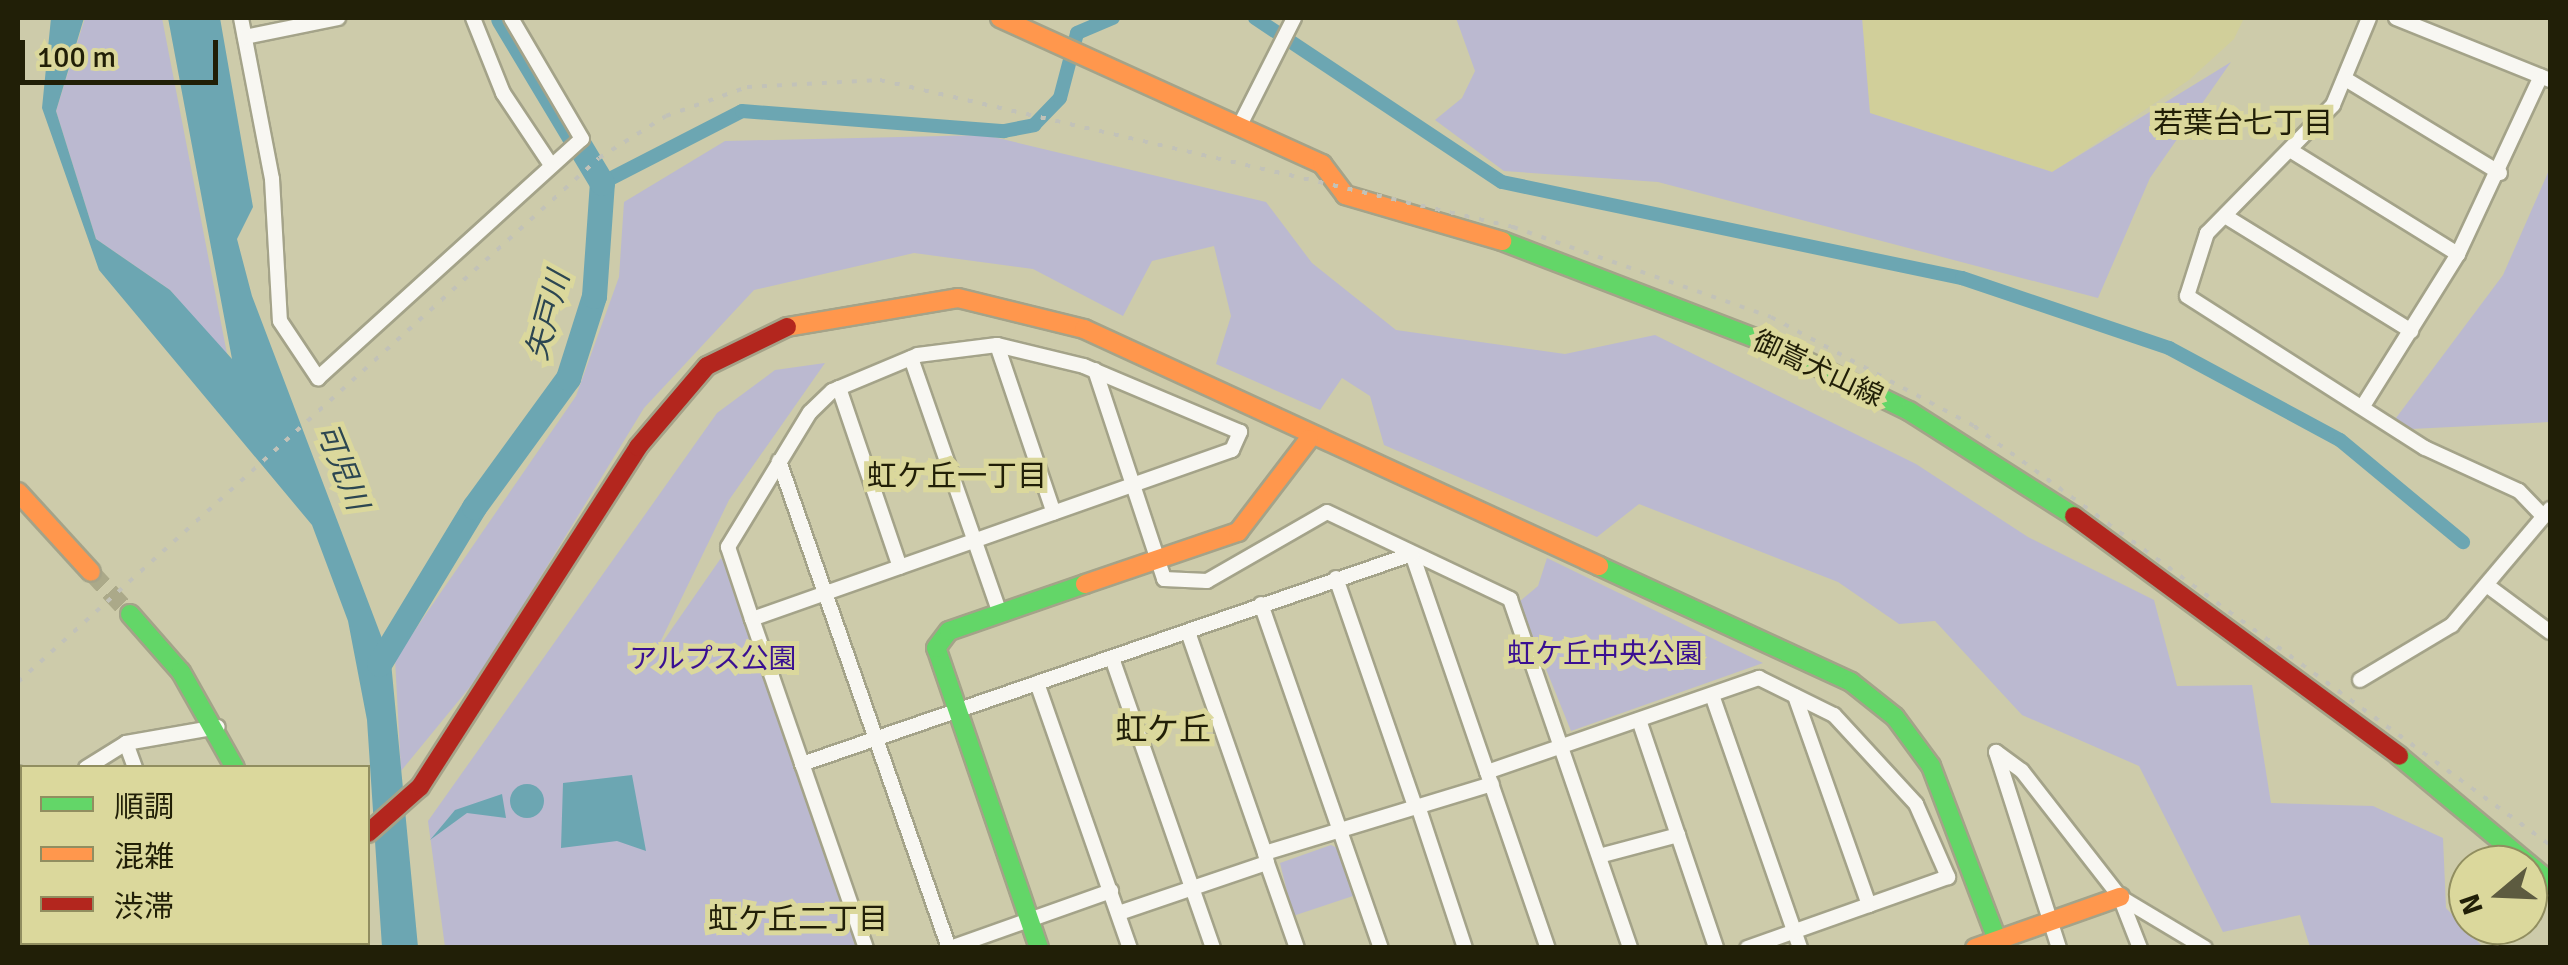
<!DOCTYPE html>
<html>
<head>
<meta charset="utf-8">
<style>
  body { margin:0 }
  #map { position:relative; width:2568px; height:965px; overflow:hidden; background:#cdcbaa; font-family:Signika,"Noto Sans JP",sans-serif }
  div>[style] { position:absolute }
  [style*='--x'] { left:calc(var(--x)*1px); top:calc(var(--y)*1px); width:calc(var(--w)*1px); rotate:calc(var(--a)*1deg) }
  .built>* { inset:0; background:#d1cf9a }
  .green>* { inset:0; background:#bbb9d0 }
  .water>* { inset:0; background:#6ca6b2 }
  .round { border-radius:50% }
  .canal>* { height:14px; margin:-7px; padding:0 7px; transform-origin:7px; border-radius:7px; background:#6ca6b2 }
  .river>* { height:25px; margin:-12.5px; padding:0 12.5px; transform-origin:12.5px; border-radius:12.5px; background:#6ca6b2 }
  .secondary-tunnel>* { height:18px; margin-top:-9px; transform-origin:0; background:repeating-linear-gradient(90deg,#aba989 0 18px,transparent 0 27px) }
  .roads { filter:drop-shadow(2px 0 #a4a389) drop-shadow(-2px 0 #a4a389) drop-shadow(0 2px #a4a389) drop-shadow(0 -2px #a4a389) }
  .street>* { height:14px; margin:-7px; padding:0 7px; transform-origin:7px; border-radius:7px; background:#f8f7f2 }
  .fast>* { height:18px; margin:-9px; padding:0 9px; transform-origin:9px; border-radius:9px; background:#63d668 }
  .slow>* { height:18px; margin:-9px; padding:0 9px; transform-origin:9px; border-radius:9px; background:#ff974d }
  .jam>* { height:18px; margin:-9px; padding:0 9px; transform-origin:9px; border-radius:9px; background:#b3261e }
  .rail>* { height:4px; margin-top:-2px; transform-origin:0; background:repeating-linear-gradient(90deg,#c2c2b8 0 5px,transparent 0 15px) }
  span { translate:-50% -50%; white-space:nowrap; text-align:center; line-height:1.15; -webkit-text-stroke:10px #dbd89c; paint-order:stroke }
  .street-label { font-size:28px; color:#211f07 }
  .park-label { font-size:28px; color:#3a1092 }
  .neighbourhood-label { font-size:30px; color:#211f07 }
  .water-label { font-size:30px; color:#2c4651; font-style:italic }
  .quarter-label { font-size:32px; color:#211f07 }
  .frame { position:absolute; inset:0; border:20px solid #211f07; pointer-events:none }
  .legend { position:absolute; left:20px; top:765px; width:350px; height:180px; box-sizing:border-box; background:#dbd89c; border:2px solid #918e60; margin:0; padding:12px 18px; list-style:none; font-size:30px; color:#211f07 }
  .legend li { display:flex; align-items:center; gap:20px; height:50px }
  .legend b { width:50px; border:2px solid #918e60 }
  .north { position:absolute; left:2448px; top:845px; width:100px; height:100px; box-sizing:border-box; background:#dbd89c; border:2px solid #918e60; border-radius:50%; rotate:251deg; font-size:28px; font-weight:700; line-height:40px; text-align:center; color:#211f07 }
  .north::after { content:''; display:block; margin:auto; width:35px; height:45px; background:#5d5b40; clip-path:polygon(50% 0,100% 100%,50% 72%,0 100%) }
  .scale { position:absolute; left:20px; top:40px; width:198px; height:45px; box-sizing:border-box; border:5px solid #211f07; border-top:0; padding-left:12px; font-size:30px; line-height:35px; white-space:nowrap; color:#211f07; -webkit-text-stroke:8px #dbd89c; paint-order:stroke }
</style>
</head>
<body>
<div id="map">
  <div class="built">
    <div style="clip-path:polygon(1862px 18px,2244px 18px,2234px 39px,2189px 80px,2053px 172px,1869px 113px)"></div>
  </div>
  <div class="green">
    <div style="clip-path:polygon(85px 18px,162px 18px,228px 359px,170px 290px,96px 239px,56px 111px)"></div>
    <div style="clip-path:polygon(1456px 18px,1862px 18px,1870px 113px,2052px 172px,2231px 62px,2150px 178px,2098px 298px,1658px 182px,1504px 171px,1435px 120px,1462px 98px,1475px 71px)"></div>
    <div style="clip-path:polygon(985px 135px,1266px 202px,1312px 263px,1396px 330px,1565px 354px,1655px 335px,1916px 464px,2028px 537px,2154px 600px,2177px 686px,2252px 685px,2271px 803px,2373px 806px,2443px 838px,2446px 908px,2483px 947px,2310px 947px,2300px 915px,2223px 932px,2139px 766px,2022px 715px,1935px 621px,1899px 624px,1838px 582px,1639px 504px,1597px 537px,1384px 445px,1370px 396px,1342px 378px,1320px 410px,1216px 364px,1231px 316px,1214px 246px,1152px 261px,1123px 316px,1033px 269px,914px 253px,754px 290px,644px 408px,483px 671px,401px 771px,395px 659px,576px 396px,619px 277px,624px 202px,725px 141px)"></div>
    <div style="clip-path:polygon(2550px 168px,2550px 422px,2411px 429px,2396px 418px,2503px 275px)"></div>
    <div style="clip-path:polygon(825px 363px,729px 500px,655px 653px,721px 558px,752px 619px,866px 947px,445px 947px,428px 821px,717px 413px,775px 370px)"></div>
    <div style="clip-path:polygon(1547px 558px,1763px 663px,1571px 731px,1519px 602px,1538px 586px)"></div>
    <div style="clip-path:polygon(1331px 845px,1341px 850px,1356px 895px,1293px 916px,1280px 863px)"></div>
  </div>
  <div class="water">
    <div style="clip-path:polygon(51px 18px,84px 18px,56px 111px,96px 239px,170px 290px,232px 359px,168px 18px,220px 18px,253px 207px,237px 239px,252px 296px,391px 662px,418px 947px,382px 947px,367px 720px,348px 621px,312px 525px,99px 270px,42px 108px)"></div>
    <div style="clip-path:polygon(632px 775px,646px 851px,617px 841px,561px 848px,563px 783px)"></div>
    <div class="round" style="left:510px;top:784px;width:34px;height:34px"></div>
    <div style="clip-path:polygon(502px 794px,506px 818px,467px 813px,430px 840px,455px 810px)"></div>
  </div>
  <div class="canal">
    <div style="--x:1255;--y:18;--w:296;--a:33.6"></div>
    <div style="--x:1502;--y:182;--w:470;--a:11.8"></div>
    <div style="--x:1962;--y:278;--w:219;--a:18.7"></div>
    <div style="--x:2169;--y:348;--w:194;--a:28.3"></div>
    <div style="--x:2340;--y:440;--w:160;--a:39.7"></div>
    <div style="--x:602;--y:183;--w:157;--a:-27.2"></div>
    <div style="--x:742;--y:111;--w:263;--a:4.4"></div>
    <div style="--x:1004;--y:131;--w:31;--a:-11"></div>
    <div style="--x:1034;--y:125;--w:37;--a:-46"></div>
    <div style="--x:1060;--y:98;--w:67;--a:-75.3"></div>
    <div style="--x:1077;--y:33;--w:39;--a:-23"></div>
  </div>
  <div class="river">
    <div style="--x:379;--y:664;--w:184;--a:-58.8"></div>
    <div style="--x:474;--y:507;--w:160;--a:-53.9"></div>
    <div style="--x:568;--y:378;--w:86;--a:-72.4"></div>
    <div style="--x:594;--y:296;--w:113;--a:-86"></div>
    <div style="--x:602;--y:183;--w:192;--a:-121"></div>
  </div>
  <div class="secondary-tunnel">
    <div style="--x:91;--y:572;--w:57;--a:47.1"></div>
  </div>
  <div class="roads">
    <div class="street">
      <div style="--x:241;--y:18;--w:164;--a:79.1"></div>
      <div style="--x:272;--y:179;--w:142;--a:86.8"></div>
      <div style="--x:280;--y:321;--w:69;--a:56.3"></div>
      <div style="--x:318;--y:378;--w:356;--a:-42.2"></div>
      <div style="--x:582;--y:139;--w:140;--a:-120.4"></div>
      <div style="--x:473;--y:18;--w:81;--a:68.2"></div>
      <div style="--x:503;--y:93;--w:87;--a:56.3"></div>
      <div style="--x:2369;--y:18;--w:94;--a:112.5"></div>
      <div style="--x:2333;--y:105;--w:180;--a:134.5"></div>
      <div style="--x:2207;--y:233;--w:66;--a:107.6"></div>
      <div style="--x:2187;--y:296;--w:282;--a:32.6"></div>
      <div style="--x:2425;--y:448;--w:103;--a:24.6"></div>
      <div style="--x:2519;--y:491;--w:32;--a:46"></div>
      <div style="--x:2396;--y:18;--w:166;--a:21.9"></div>
      <div style="--x:245;--y:37;--w:95;--a:-11.5"></div>
      <div style="--x:2347;--y:80;--w:179;--a:31.3"></div>
      <div style="--x:1239;--y:127;--w:122;--a:-63.2"></div>
      <div style="--x:2290;--y:150;--w:198;--a:31.8"></div>
      <div style="--x:2225;--y:216;--w:219;--a:31.7"></div>
      <div style="--x:997;--y:345;--w:177;--a:71.3"></div>
      <div style="--x:911;--y:358;--w:270;--a:70.8"></div>
      <div style="--x:1095;--y:370;--w:220;--a:71.7"></div>
      <div style="--x:1164;--y:579;--w:43;--a:2.7"></div>
      <div style="--x:1207;--y:581;--w:138;--a:-29.9"></div>
      <div style="--x:1327;--y:512;--w:203;--a:25.4"></div>
      <div style="--x:1510;--y:599;--w:369;--a:71"></div>
      <div style="--x:839;--y:388;--w:189;--a:71.2"></div>
      <div style="--x:2363;--y:406;--w:179;--a:-58"></div>
      <div style="--x:2458;--y:254;--w:196;--a:-65"></div>
      <div style="--x:779;--y:461;--w:516;--a:70.76"></div>
      <div style="--x:1412;--y:554;--w:417;--a:71"></div>
      <div style="--x:1336;--y:578;--w:238;--a:70.9"></div>
      <div style="--x:2488;--y:586;--w:77;--a:36.6"></div>
      <div style="--x:1261;--y:604;--w:364;--a:70.8"></div>
      <div style="--x:752;--y:619;--w:509;--a:-19.4"></div>
      <div style="--x:1232;--y:450;--w:20;--a:-66"></div>
      <div style="--x:1240;--y:432;--w:169;--a:-157.1"></div>
      <div style="--x:1084;--y:366;--w:89;--a:-166.4"></div>
      <div style="--x:997;--y:345;--w:80;--a:172.8"></div>
      <div style="--x:918;--y:355;--w:93;--a:157.3"></div>
      <div style="--x:832;--y:391;--w:30;--a:136"></div>
      <div style="--x:810;--y:412;--w:158;--a:121.3"></div>
      <div style="--x:728;--y:547;--w:76;--a:71.6"></div>
      <div style="--x:752;--y:619;--w:348;--a:70.9"></div>
      <div style="--x:1188;--y:632;--w:234;--a:70.8"></div>
      <div style="--x:1112;--y:658;--w:307;--a:70.8"></div>
      <div style="--x:2360;--y:680;--w:107;--a:-30.9"></div>
      <div style="--x:2452;--y:625;--w:152;--a:-49.8"></div>
      <div style="--x:1037;--y:683;--w:281;--a:70.7"></div>
      <div style="--x:1712;--y:695;--w:268;--a:70.8"></div>
      <div style="--x:1795;--y:696;--w:222;--a:70.5"></div>
      <div style="--x:1639;--y:720;--w:241;--a:71.3"></div>
      <div style="--x:126;--y:743;--w:27;--a:70"></div>
      <div style="--x:802;--y:764;--w:645;--a:-19"></div>
      <div style="--x:86;--y:768;--w:47;--a:-32"></div>
      <div style="--x:126;--y:743;--w:93;--a:-9.9"></div>
      <div style="--x:1487;--y:772;--w:288;--a:-19.1"></div>
      <div style="--x:1759;--y:678;--w:84;--a:26.3"></div>
      <div style="--x:1834;--y:715;--w:121;--a:47.3"></div>
      <div style="--x:1916;--y:804;--w:80;--a:66.3"></div>
      <div style="--x:1948;--y:877;--w:213;--a:160.5"></div>
      <div style="--x:18;--y:773;--w:7;--a:56"></div>
      <div style="--x:1419;--y:809;--w:146;--a:71.7"></div>
      <div style="--x:18;--y:829;--w:6;--a:-45"></div>
      <div style="--x:1599;--y:856;--w:82;--a:-14.9"></div>
      <div style="--x:1267;--y:863;--w:90;--a:70.6"></div>
      <div style="--x:2120;--y:897;--w:99;--a:31"></div>
      <div style="--x:1119;--y:913;--w:156;--a:-18.7"></div>
      <div style="--x:1267;--y:863;--w:10;--a:-101"></div>
      <div style="--x:1265;--y:853;--w:237;--a:-16.9"></div>
      <div style="--x:119;--y:942;--w:7;--a:63"></div>
      <div style="--x:343;--y:942;--w:6;--a:81"></div>
      <div style="--x:184;--y:948;--w:6;--a:-81"></div>
      <div style="--x:950;--y:948;--w:171;--a:-19.5"></div>
      <div style="--x:2059;--y:948;--w:206;--a:-107.8"></div>
      <div style="--x:1996;--y:752;--w:32;--a:36"></div>
      <div style="--x:2022;--y:771;--w:160;--a:52.1"></div>
      <div style="--x:2120;--y:897;--w:55;--a:68.6"></div>
    </div>
    <div class="fast">
      <div style="--x:1502;--y:241;--w:292;--a:21"></div>
      <div style="--x:1775;--y:346;--w:149;--a:25.9"></div>
      <div style="--x:1909;--y:411;--w:196;--a:32.5"></div>
      <div style="--x:1599;--y:566;--w:277;--a:24.7"></div>
      <div style="--x:1851;--y:682;--w:56;--a:38.5"></div>
      <div style="--x:1895;--y:717;--w:61;--a:53.7"></div>
      <div style="--x:1931;--y:766;--w:195;--a:69.2"></div>
      <div style="--x:130;--y:614;--w:77;--a:48.7"></div>
      <div style="--x:181;--y:672;--w:110;--a:60.6"></div>
      <div style="--x:2399;--y:756;--w:197;--a:39.8"></div>
      <div style="--x:1039;--y:948;--w:317;--a:-108.9"></div>
      <div style="--x:936;--y:648;--w:21;--a:-53"></div>
      <div style="--x:949;--y:631;--w:144;--a:-19.1"></div>
    </div>
    <div class="slow">
      <div style="--x:1000;--y:18;--w:354;--a:24.4"></div>
      <div style="--x:1322;--y:164;--w:39;--a:53"></div>
      <div style="--x:1345;--y:195;--w:164;--a:16.3"></div>
      <div style="--x:787;--y:327;--w:173;--a:-9.6"></div>
      <div style="--x:958;--y:298;--w:130;--a:13.8"></div>
      <div style="--x:1084;--y:329;--w:567;--a:24.71"></div>
      <div style="--x:18;--y:492;--w:108;--a:47.6"></div>
      <div style="--x:1085;--y:584;--w:162;--a:-18.8"></div>
      <div style="--x:1238;--y:532;--w:117;--a:-52.6"></div>
      <div style="--x:1975;--y:948;--w:154;--a:-19.4"></div>
    </div>
    <div class="jam">
      <div style="--x:2074;--y:516;--w:404;--a:36.4"></div>
      <div style="--x:368;--y:833;--w:69;--a:-41.5"></div>
      <div style="--x:420;--y:787;--w:404;--a:-57.3"></div>
      <div style="--x:638;--y:447;--w:106;--a:-49.6"></div>
      <div style="--x:707;--y:366;--w:89;--a:-26"></div>
    </div>
  </div>
  <div class="rail">
    <div style="--x:18;--y:682;--w:782;--a:-42.05"></div>
    <div style="--x:599;--y:158;--w:79;--a:-32.1"></div>
    <div style="--x:666;--y:116;--w:86;--a:-19.7"></div>
    <div style="--x:747;--y:87;--w:133;--a:-3"></div>
    <div style="--x:880;--y:80;--w:650;--a:13.07"></div>
    <div style="--x:1513;--y:227;--w:273;--a:19.2"></div>
    <div style="--x:1771;--y:317;--w:230;--a:28.2"></div>
    <div style="--x:1974;--y:426;--w:712;--a:36.03"></div>
  </div>
  <div class="street-label">
    <span style="left:1818px;top:369px;rotate:25deg">御嵩犬山線</span>
  </div>
  <div class="park-label">
    <span style="left:1605px;top:654px">虹ケ丘中央公園</span>
    <span style="left:713px;top:659px">アルプス公園</span>
  </div>
  <div class="neighbourhood-label">
    <span style="left:2243px;top:124px">若葉台七丁目</span>
    <span style="left:957px;top:477px">虹ケ丘一丁目</span>
    <span style="left:798px;top:920px">虹ケ丘二丁目</span>
  </div>
  <div class="water-label">
    <span style="left:549px;top:316px;rotate:-75deg">矢戸川</span>
    <span style="left:341px;top:467px;rotate:68deg">可児川</span>
  </div>
  <div class="quarter-label">
    <span style="left:1163px;top:730px">虹ケ丘</span>
  </div>
  <div class="frame"></div>
  <ul class="legend">
  <li><b style="height:12px;background:#63d668"></b>順調</li>
  <li><b style="height:12px;background:#ff974d"></b>混雑</li>
  <li><b style="height:12px;background:#b3261e"></b>渋滞</li>
  </ul>
  <div class="north">N</div>
  <div class="scale">100 m</div>
</div>
</body>
</html>
